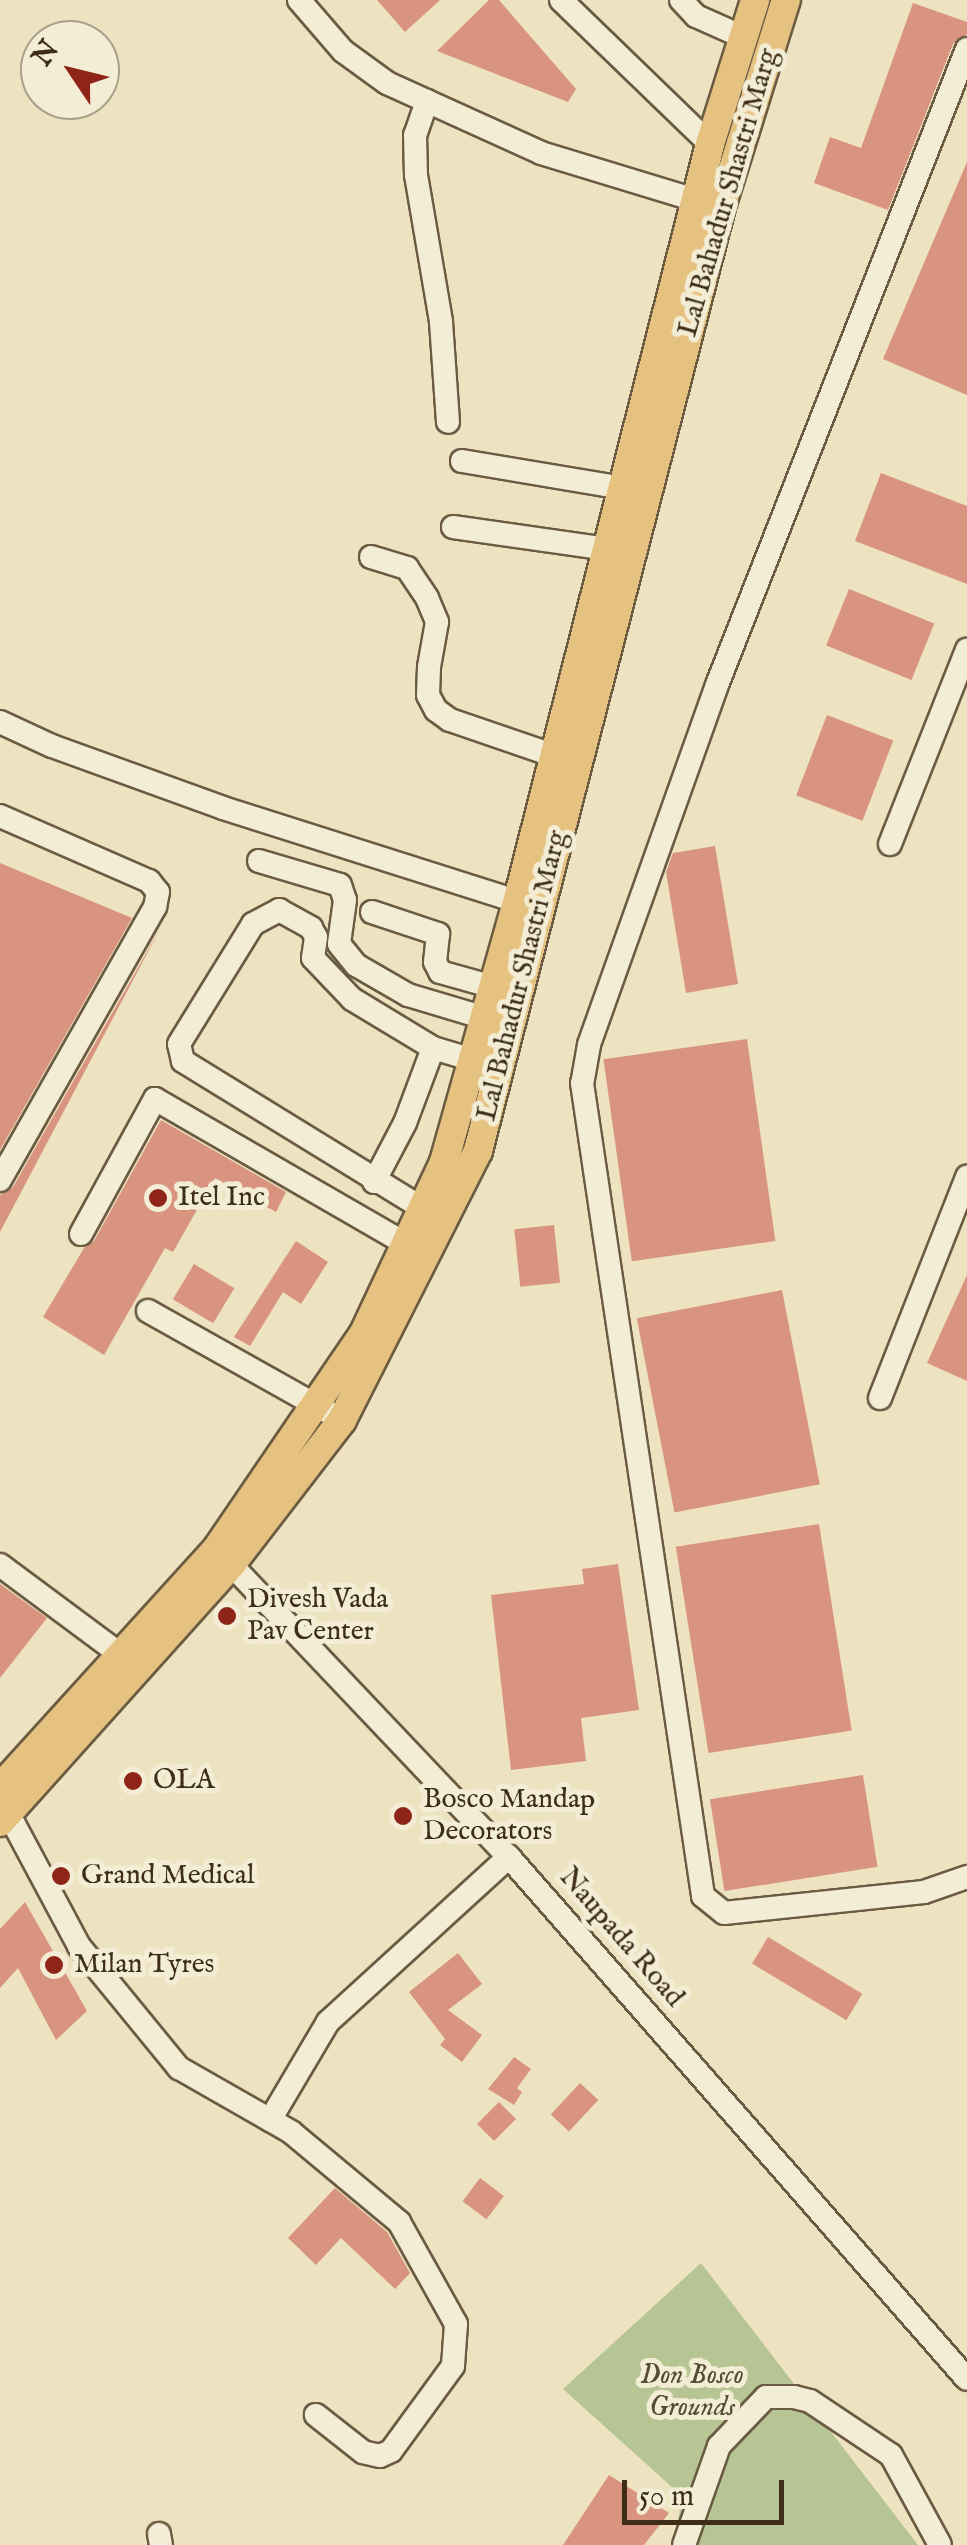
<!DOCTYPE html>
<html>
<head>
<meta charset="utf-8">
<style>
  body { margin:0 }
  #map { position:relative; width:967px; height:2545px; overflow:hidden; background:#ede3c0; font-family:"IM FELL English",serif }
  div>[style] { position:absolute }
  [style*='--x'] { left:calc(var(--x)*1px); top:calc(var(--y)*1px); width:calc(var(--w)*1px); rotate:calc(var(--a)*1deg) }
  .green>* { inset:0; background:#b7c493 }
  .building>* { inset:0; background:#d99480; transform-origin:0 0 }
  .roads { filter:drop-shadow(2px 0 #6a5b42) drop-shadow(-2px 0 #6a5b42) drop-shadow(0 2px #6a5b42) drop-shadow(0 -2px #6a5b42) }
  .minor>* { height:22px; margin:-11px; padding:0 11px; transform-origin:11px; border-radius:11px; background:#f3edd6 }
  .major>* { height:28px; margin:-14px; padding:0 14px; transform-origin:14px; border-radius:14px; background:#e6c280 }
  .dots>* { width:28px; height:28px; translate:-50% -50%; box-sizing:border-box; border:5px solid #f3edd6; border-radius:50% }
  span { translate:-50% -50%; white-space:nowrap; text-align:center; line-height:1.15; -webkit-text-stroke:10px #f3edd6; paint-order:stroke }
  .street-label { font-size:28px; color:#3e2e18 }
  .poi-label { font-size:28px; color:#3e2e18 }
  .left { translate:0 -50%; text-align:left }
  .park-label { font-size:28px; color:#564c31; font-style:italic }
  .north { position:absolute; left:20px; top:20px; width:100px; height:100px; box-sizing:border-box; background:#f3edd6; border:2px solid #aba18a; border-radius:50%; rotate:305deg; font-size:28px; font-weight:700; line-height:40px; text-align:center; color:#3e2e18 }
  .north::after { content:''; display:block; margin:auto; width:35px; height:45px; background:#8f2418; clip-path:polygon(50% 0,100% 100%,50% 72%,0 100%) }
  .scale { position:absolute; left:622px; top:2480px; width:162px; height:45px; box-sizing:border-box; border:5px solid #3e2e18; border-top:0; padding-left:12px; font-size:30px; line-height:35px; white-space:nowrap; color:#3e2e18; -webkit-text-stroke:8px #f3edd6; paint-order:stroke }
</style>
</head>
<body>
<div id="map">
  <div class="green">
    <div style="clip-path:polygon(701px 2263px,918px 2545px,672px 2545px,683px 2497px,563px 2389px)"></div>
  </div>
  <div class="building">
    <div style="clip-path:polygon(377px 0,440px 0,405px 32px)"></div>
    <div style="clip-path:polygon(489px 0,499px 0,576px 89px,568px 102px,437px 51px)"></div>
    <div style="clip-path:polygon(913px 3px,967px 22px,967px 34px,953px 44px,888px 210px,814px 183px,830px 137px,861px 148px)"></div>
    <div style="clip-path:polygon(967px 162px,967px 395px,883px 359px)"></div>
    <div style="clip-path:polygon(881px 473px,967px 506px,967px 584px,855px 541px)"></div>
    <div style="left:849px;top:589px;width:92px;height:61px;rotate:22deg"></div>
    <div style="left:827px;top:715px;width:71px;height:86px;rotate:21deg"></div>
    <div style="clip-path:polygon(715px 846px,738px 984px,686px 993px,666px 872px,673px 853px)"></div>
    <div style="clip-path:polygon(0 863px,132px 918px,0 1150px)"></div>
    <div style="clip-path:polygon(160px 929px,0 1232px,0 1195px,13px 1187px)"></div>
    <div style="left:747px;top:1039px;width:204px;height:145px;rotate:82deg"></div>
    <div style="clip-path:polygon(161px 1120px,286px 1192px,276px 1212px,215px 1178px,173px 1252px,165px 1248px,104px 1355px,43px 1317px,84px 1248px,94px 1241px)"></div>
    <div style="left:554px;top:1225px;width:58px;height:40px;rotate:84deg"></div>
    <div style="clip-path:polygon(296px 1241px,328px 1262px,301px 1304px,283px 1292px,250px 1346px,234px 1337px)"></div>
    <div style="left:194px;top:1264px;width:47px;height:41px;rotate:31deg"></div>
    <div style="clip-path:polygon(967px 1275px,967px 1381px,927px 1363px)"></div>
    <div style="left:782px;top:1290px;width:198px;height:148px;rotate:79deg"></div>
    <div style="left:819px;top:1524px;width:209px;height:145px;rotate:81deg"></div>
    <div style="clip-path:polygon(618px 1564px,639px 1710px,581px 1718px,586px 1761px,511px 1770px,491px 1595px,584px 1584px,582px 1569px)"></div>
    <div style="clip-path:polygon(0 1584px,47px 1618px,0 1678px)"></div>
    <div style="left:863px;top:1775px;width:93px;height:155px;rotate:81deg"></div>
    <div style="clip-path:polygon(25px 1902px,87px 2011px,56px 2040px,18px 1968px,0 1988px,0 1929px)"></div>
    <div style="left:768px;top:1937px;width:110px;height:31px;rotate:31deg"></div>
    <div style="clip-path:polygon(458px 1953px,482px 1984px,448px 2010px,482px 2035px,462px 2062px,440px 2045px,445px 2039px,409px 1992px)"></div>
    <div style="clip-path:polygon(514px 2057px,531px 2069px,517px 2088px,522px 2092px,514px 2105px,488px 2089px)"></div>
    <div style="left:580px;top:2083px;width:25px;height:43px;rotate:43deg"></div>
    <div style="left:499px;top:2102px;width:24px;height:31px;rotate:45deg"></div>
    <div style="left:480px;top:2178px;width:30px;height:29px;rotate:37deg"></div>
    <div style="clip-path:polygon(335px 2188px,387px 2232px,410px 2273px,395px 2289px,341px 2238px,316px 2265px,288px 2238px)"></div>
    <div style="clip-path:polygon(609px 2475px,669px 2513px,644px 2545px,563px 2545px)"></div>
  </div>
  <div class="roads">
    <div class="minor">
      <div style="--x:299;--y:0;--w:67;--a:49.2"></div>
      <div style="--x:343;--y:51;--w:54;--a:36"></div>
      <div style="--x:387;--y:83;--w:169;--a:24.4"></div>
      <div style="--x:541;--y:153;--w:176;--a:16.9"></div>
      <div style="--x:561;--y:0;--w:207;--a:44"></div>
      <div style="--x:681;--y:0;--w:22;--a:47"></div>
      <div style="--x:696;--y:16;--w:51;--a:24.1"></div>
      <div style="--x:967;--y:49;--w:683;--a:111.46"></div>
      <div style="--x:717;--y:685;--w:382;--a:109.6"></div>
      <div style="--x:589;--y:1045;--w:39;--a:100"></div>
      <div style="--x:582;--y:1083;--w:822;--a:81.53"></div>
      <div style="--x:703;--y:1896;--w:27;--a:39"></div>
      <div style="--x:724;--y:1913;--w:201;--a:-6"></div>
      <div style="--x:924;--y:1892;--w:46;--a:-19.2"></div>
      <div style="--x:427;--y:101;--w:36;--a:109"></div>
      <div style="--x:415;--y:135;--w:40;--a:88.6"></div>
      <div style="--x:416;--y:175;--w:149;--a:80.3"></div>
      <div style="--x:441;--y:322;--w:100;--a:86"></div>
      <div style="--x:462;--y:461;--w:164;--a:9.5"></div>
      <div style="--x:453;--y:527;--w:157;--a:8.1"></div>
      <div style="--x:371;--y:557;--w:38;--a:17"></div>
      <div style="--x:407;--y:568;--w:36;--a:56"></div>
      <div style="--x:427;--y:598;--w:26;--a:67"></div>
      <div style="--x:437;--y:622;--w:46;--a:100.1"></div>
      <div style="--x:429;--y:667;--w:28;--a:92"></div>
      <div style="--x:428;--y:695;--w:17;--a:62"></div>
      <div style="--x:436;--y:710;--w:17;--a:36"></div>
      <div style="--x:450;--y:720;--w:111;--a:18.9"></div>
      <div style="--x:0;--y:722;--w:57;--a:24.8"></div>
      <div style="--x:52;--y:746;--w:182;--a:19.9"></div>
      <div style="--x:223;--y:808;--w:324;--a:17.6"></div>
      <div style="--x:0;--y:816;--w:163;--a:23.6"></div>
      <div style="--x:149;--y:881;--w:14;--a:51"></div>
      <div style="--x:158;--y:892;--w:15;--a:101"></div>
      <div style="--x:155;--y:907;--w:314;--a:119.6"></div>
      <div style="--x:890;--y:844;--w:209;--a:-68.4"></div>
      <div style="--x:259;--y:861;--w:84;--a:16.5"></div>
      <div style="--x:340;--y:885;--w:16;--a:72"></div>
      <div style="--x:345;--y:900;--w:44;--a:97.8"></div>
      <div style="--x:339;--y:944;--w:27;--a:51"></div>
      <div style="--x:356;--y:965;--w:60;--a:30"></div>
      <div style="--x:408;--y:995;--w:80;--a:16.6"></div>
      <div style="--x:372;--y:912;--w:70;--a:18.4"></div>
      <div style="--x:438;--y:934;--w:28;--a:96"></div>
      <div style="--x:435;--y:962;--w:11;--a:63"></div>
      <div style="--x:440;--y:972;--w:71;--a:15.6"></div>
      <div style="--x:374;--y:1182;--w:67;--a:-62.3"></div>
      <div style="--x:405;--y:1123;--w:80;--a:-69.5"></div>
      <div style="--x:422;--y:1208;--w:281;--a:-148.4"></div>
      <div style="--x:183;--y:1061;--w:17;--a:-103"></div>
      <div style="--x:179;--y:1044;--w:141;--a:-58.3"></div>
      <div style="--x:253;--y:924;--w:30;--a:-28"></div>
      <div style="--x:279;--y:910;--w:37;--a:29"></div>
      <div style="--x:311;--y:928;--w:10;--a:61"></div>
      <div style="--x:316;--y:937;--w:21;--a:98"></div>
      <div style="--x:313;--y:958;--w:57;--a:46.4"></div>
      <div style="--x:352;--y:999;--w:95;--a:31.2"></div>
      <div style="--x:433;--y:1048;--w:42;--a:16.7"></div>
      <div style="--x:81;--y:1234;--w:154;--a:-61.3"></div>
      <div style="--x:155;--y:1099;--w:290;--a:30"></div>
      <div style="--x:148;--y:1311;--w:223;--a:29.3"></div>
      <div style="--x:880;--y:1398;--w:238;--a:-68.5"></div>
      <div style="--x:222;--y:1555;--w:417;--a:46.5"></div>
      <div style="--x:509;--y:1857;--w:694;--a:48.74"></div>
      <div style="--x:0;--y:1565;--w:151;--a:36.6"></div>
      <div style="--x:8;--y:1813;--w:151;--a:61.9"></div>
      <div style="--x:79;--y:1946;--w:158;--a:50.7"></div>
      <div style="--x:179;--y:2068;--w:129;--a:29.7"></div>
      <div style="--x:291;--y:2132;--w:141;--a:39.8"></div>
      <div style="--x:399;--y:2222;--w:117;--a:60.8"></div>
      <div style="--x:456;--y:2324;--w:42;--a:94.1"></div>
      <div style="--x:453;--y:2366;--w:105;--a:126.1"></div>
      <div style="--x:391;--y:2451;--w:12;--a:156"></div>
      <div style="--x:380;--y:2456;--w:17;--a:-167"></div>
      <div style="--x:363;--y:2452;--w:60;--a:-141.8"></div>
      <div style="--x:270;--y:2120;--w:114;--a:-59.4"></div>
      <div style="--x:328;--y:2022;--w:245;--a:-42.4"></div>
      <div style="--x:159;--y:2534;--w:11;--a:80"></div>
      <div style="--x:684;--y:2545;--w:105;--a:-70.5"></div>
      <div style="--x:719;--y:2446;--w:68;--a:-46.2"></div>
      <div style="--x:766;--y:2397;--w:28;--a:0"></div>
      <div style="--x:794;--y:2397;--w:16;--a:14"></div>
      <div style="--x:810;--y:2401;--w:97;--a:33.7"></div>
      <div style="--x:891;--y:2455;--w:102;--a:61.4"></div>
    </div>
    <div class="major">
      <div style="--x:0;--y:1788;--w:321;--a:-47.8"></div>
      <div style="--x:216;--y:1550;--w:263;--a:-55.7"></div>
      <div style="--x:364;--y:1333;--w:189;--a:-64.9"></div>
      <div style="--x:444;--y:1162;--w:269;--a:-74.3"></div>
      <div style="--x:517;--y:903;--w:783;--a:-75.73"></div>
      <div style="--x:710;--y:144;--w:151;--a:-72.6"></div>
      <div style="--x:0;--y:1822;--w:348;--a:-48.1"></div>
      <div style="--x:232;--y:1563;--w:180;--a:-52.4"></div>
      <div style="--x:342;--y:1420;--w:301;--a:-63.2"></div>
      <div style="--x:478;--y:1151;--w:975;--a:-75.56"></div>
      <div style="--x:721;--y:207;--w:217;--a:-72.6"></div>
    </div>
  </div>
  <div class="dots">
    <div style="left:158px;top:1198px;background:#8f2418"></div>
    <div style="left:227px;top:1616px;background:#8f2418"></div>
    <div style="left:133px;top:1781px;background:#8f2418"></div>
    <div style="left:403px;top:1816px;background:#8f2418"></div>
    <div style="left:61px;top:1876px;background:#8f2418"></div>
    <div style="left:54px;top:1965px;background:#8f2418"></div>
  </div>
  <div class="street-label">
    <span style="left:729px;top:193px;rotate:-74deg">Lal Bahadur Shastri Marg</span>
    <span style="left:523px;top:976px;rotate:-76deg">Lal Bahadur Shastri Marg</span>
    <span style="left:621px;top:1938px;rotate:49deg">Naupada Road</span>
  </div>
  <div class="poi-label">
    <span class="left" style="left:178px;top:1198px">Itel Inc</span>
    <span class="left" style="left:247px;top:1616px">Divesh Vada<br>Pav Center</span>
    <span class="left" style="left:153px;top:1781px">OLA</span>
    <span class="left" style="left:423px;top:1816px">Bosco Mandap<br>Decorators</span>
    <span class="left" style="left:81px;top:1876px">Grand Medical</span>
    <span class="left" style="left:74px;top:1965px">Milan Tyres</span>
  </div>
  <div class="park-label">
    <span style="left:692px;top:2392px">Don Bosco<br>Grounds</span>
  </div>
  <div class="north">N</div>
  <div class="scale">50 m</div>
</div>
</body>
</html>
